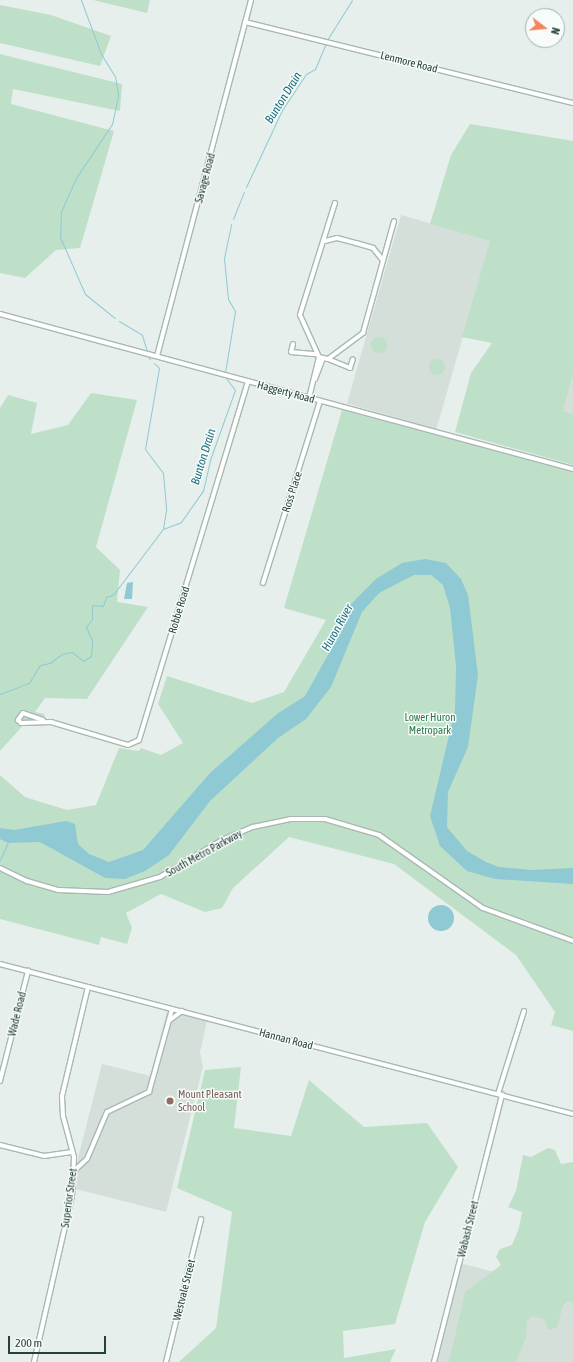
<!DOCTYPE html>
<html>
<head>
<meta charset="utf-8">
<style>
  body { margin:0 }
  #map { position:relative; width:573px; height:1362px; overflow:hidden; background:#e6efeb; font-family:"Asap Condensed",sans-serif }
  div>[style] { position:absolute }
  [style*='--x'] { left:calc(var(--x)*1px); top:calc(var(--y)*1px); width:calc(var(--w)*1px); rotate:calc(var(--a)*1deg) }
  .built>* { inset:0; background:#d4dfda; transform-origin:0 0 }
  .green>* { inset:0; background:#bfe0c8 }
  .round { border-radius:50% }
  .water>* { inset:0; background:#8ec9d4 }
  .stream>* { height:1px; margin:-0.5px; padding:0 0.5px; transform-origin:0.5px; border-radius:0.5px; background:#8ec9d4 }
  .roads { filter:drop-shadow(1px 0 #a8b8b2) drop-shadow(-1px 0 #a8b8b2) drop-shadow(0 1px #a8b8b2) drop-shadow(0 -1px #a8b8b2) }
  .minor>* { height:4px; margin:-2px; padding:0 2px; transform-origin:2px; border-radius:2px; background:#fff }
  .dots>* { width:11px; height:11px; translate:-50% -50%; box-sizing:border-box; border:2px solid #f7fbf9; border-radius:50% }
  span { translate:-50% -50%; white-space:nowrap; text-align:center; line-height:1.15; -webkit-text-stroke:3px #f7fbf9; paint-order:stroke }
  .street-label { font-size:11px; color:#24423a }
  .park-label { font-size:11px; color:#2d7a4b }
  .education-label { font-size:11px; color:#785e54 }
  .left { translate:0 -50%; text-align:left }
  .water-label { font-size:12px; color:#1c6f80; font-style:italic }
  .north { position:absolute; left:525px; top:8px; width:40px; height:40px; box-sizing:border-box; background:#f7fbf9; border:1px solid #a3b1ad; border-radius:50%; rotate:106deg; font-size:11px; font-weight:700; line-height:16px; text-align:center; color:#24423a }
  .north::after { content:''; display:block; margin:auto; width:14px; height:18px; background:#f4845f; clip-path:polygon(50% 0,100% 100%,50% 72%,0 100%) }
  .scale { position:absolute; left:8px; top:1336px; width:98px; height:18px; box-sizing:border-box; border:2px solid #24423a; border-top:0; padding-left:5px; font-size:12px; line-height:14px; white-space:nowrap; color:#24423a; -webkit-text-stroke:3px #f7fbf9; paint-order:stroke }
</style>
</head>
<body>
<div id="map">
  <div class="built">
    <div style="left:401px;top:215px;width:93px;height:196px;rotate:16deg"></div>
    <div style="clip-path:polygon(573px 374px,573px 414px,562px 411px)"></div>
    <div style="clip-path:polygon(167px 1011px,207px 1021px,200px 1052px,203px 1067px,166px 1212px,76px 1189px,77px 1162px,102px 1064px,150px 1076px)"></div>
    <div style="clip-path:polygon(460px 1263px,573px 1293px,573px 1362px,436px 1362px)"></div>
  </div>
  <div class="green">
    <div style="clip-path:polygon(93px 0,150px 0,147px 13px)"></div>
    <div style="clip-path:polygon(0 5px,51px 15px,111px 36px,100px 66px,0 43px)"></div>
    <div style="clip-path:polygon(0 54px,122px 84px,120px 111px,13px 89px,11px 104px,114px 131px,80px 248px,56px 250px,25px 278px,0 273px)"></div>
    <div style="clip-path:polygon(470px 124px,573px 141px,573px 374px,563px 411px,573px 414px,573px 465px,455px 432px,471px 373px,492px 343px,462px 337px,490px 241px,430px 224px,451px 155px)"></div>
    <div class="round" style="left:371px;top:337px;width:16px;height:16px"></div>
    <div class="round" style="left:429px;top:359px;width:16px;height:16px"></div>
    <div style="clip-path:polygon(91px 393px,137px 400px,96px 547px,120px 570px,117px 602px,148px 607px,87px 699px,45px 698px,35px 712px,44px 714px,46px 725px,28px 720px,0 751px,0 408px,8px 395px,37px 403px,31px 434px,68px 425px)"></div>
    <div style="clip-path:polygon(342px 410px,573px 472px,573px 1031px,551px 1025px,555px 1012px,516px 955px,394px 864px,289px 837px,233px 888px,222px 908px,205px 912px,161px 894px,126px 913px,132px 928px,127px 944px,101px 937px,99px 945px,0 919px,0 775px,25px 797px,67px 810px,96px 805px,119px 748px,139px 751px,141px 748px,161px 755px,183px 743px,158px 704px,167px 676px,252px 703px,284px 692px,326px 620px,284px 608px)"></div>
    <div style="clip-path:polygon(241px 1067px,234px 1128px,291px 1136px,309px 1080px,364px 1127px,427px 1123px,458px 1167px,425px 1222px,395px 1324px,343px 1331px,344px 1358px,396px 1349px,390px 1362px,179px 1362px,216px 1328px,232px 1212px,177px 1188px,205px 1070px)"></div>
    <div style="clip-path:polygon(548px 1148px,555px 1150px,561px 1164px,573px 1162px,573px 1302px,567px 1301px,563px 1306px,557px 1327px,548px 1330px,544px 1319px,532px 1316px,527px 1321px,526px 1338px,516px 1362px,449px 1362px,465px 1292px,501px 1265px,496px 1257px,500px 1249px,512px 1245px,519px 1228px,522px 1212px,508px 1207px,516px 1191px,523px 1155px,531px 1157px)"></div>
  </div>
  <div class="water">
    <div style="clip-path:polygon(425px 559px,446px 563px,461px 579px,468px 595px,478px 675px,468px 747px,448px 792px,447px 827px,467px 851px,486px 862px,499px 867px,532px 870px,573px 868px,573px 884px,495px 879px,467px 871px,440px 846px,430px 816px,455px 710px,456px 666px,450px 608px,443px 585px,431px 575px,414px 575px,379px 593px,362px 612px,331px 687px,306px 719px,278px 738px,210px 801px,169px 855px,145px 871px,125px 879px,105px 878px,40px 842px,8px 843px,0 839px,0 828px,14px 830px,66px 821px,75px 824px,78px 844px,89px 854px,109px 862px,143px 850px,210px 773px,277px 714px,305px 696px,338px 637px,347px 608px,376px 579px,402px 563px)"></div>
    <div style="clip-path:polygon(133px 582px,132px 599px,124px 599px,127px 583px)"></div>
    <div class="round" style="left:428px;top:905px;width:26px;height:26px"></div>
  </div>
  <div class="stream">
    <div style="--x:81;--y:0;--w:58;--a:69.7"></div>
    <div style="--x:101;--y:54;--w:26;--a:58"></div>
    <div style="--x:115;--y:76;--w:20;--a:81"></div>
    <div style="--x:118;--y:96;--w:29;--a:102"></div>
    <div style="--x:112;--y:124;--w:65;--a:123.7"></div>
    <div style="--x:76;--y:178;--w:36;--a:114"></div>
    <div style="--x:61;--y:211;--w:26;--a:92"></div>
    <div style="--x:60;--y:237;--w:62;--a:66.3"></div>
    <div style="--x:85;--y:294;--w:38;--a:39"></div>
    <div style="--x:327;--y:40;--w:47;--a:-58"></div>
    <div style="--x:246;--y:187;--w:85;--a:-64.9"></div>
    <div style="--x:282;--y:110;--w:43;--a:-56.3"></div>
    <div style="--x:306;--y:74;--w:10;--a:-29"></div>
    <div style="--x:315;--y:69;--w:28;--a:-67"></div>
    <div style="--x:233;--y:219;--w:29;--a:-68"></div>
    <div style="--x:119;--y:321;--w:27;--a:31"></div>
    <div style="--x:142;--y:335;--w:17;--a:73"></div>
    <div style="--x:148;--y:357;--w:3;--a:45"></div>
    <div style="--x:154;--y:363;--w:7;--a:45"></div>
    <div style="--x:159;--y:368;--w:82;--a:99.8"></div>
    <div style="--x:145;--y:449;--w:30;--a:53"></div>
    <div style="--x:163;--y:473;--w:37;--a:85"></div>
    <div style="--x:166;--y:510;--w:18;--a:99"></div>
    <div style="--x:225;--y:373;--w:63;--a:-80.8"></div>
    <div style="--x:235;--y:311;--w:14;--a:-120"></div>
    <div style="--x:228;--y:299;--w:41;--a:-95.6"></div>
    <div style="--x:224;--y:258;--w:35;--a:-78"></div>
    <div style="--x:0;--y:694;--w:31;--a:-21"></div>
    <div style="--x:29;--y:683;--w:21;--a:-59"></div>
    <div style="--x:40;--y:665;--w:10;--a:-11"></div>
    <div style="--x:50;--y:663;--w:15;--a:-37"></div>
    <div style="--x:62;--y:654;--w:10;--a:-11"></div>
    <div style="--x:72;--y:652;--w:14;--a:39"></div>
    <div style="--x:83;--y:661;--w:9;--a:-32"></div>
    <div style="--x:91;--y:656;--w:16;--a:-86"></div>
    <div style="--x:92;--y:640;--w:14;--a:-115"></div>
    <div style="--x:86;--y:627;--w:10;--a:-53"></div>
    <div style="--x:92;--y:619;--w:14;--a:-90"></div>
    <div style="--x:92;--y:605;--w:11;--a:5"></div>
    <div style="--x:103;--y:606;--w:9;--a:-72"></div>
    <div style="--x:106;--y:597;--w:7;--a:-16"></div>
    <div style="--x:113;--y:595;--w:83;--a:-52.9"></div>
    <div style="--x:163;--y:529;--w:19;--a:-21"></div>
    <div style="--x:181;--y:522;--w:38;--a:-55"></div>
    <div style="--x:203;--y:491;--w:35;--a:-77"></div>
    <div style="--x:211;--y:457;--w:71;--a:-70.3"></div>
    <div style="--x:235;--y:390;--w:15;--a:-127"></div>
    <div style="--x:0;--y:860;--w:20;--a:-66"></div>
  </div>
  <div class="roads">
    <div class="minor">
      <div style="--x:245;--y:22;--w:338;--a:13.9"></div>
      <div style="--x:335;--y:203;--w:117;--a:107.4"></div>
      <div style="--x:300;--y:315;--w:46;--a:65.7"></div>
      <div style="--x:319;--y:357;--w:9;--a:13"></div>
      <div style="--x:328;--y:359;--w:44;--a:-36.6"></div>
      <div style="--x:363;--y:333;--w:116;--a:-74.5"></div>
      <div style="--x:325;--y:241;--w:12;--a:-14"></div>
      <div style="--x:337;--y:238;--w:20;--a:15"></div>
      <div style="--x:356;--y:243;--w:18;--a:16"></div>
      <div style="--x:373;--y:248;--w:14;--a:51"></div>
      <div style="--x:0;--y:314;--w:594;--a:15.14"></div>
      <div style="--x:293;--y:344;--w:8;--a:104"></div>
      <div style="--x:291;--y:352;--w:25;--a:5"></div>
      <div style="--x:157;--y:356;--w:368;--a:-75.2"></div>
      <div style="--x:328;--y:359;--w:24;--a:22"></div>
      <div style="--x:350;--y:368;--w:9;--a:-72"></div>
      <div style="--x:315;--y:379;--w:22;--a:-69"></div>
      <div style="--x:309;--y:398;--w:42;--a:-76.3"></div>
      <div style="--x:263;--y:583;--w:191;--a:-72.6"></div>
      <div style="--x:43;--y:720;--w:21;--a:-161"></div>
      <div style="--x:23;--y:713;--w:9;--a:126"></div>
      <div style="--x:18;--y:720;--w:4;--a:45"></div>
      <div style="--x:21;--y:723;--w:30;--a:-2"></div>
      <div style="--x:51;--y:722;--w:80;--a:16.6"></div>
      <div style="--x:128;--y:745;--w:12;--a:-24"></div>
      <div style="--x:139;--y:740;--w:375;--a:-73.1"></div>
      <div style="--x:0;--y:868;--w:30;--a:26"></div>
      <div style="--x:27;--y:881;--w:32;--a:16"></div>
      <div style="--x:58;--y:890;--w:50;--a:2.3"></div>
      <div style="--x:108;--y:892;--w:54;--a:-16.1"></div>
      <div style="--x:160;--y:877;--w:72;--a:-30.8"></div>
      <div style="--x:222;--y:840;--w:34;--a:-23"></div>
      <div style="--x:253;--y:827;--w:38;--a:-12"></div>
      <div style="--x:290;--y:819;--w:35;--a:0"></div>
      <div style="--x:325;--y:819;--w:56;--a:16.5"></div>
      <div style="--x:379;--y:835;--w:127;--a:35.1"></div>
      <div style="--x:483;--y:908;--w:96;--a:20.1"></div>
      <div style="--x:0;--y:964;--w:592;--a:14.67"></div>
      <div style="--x:170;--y:1020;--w:15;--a:-37"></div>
      <div style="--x:0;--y:1081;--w:114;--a:-75.7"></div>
      <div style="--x:498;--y:1094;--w:87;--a:-72.6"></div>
      <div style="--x:0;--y:1145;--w:45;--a:14"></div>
      <div style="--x:44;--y:1156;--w:28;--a:-8"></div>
      <div style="--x:75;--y:1170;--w:16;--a:-43"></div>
      <div style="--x:87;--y:1159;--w:51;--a:-66.9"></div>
      <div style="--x:107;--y:1112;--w:47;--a:-25.5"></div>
      <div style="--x:149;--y:1092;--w:86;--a:-74.5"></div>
      <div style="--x:34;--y:1362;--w:170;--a:-77.1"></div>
      <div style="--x:72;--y:1196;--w:39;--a:-87"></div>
      <div style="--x:74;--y:1157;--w:42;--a:-105"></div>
      <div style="--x:63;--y:1116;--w:20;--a:-93"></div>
      <div style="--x:62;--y:1096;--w:112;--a:-76.6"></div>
      <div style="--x:166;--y:1362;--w:147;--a:-76.2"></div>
      <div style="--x:434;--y:1362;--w:276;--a:-75.7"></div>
    </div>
  </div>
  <div class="dots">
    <div style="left:170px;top:1101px;background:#8d6e63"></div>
  </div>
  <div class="street-label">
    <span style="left:409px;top:62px;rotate:14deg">Lenmore Road</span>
    <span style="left:205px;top:178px;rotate:-75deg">Savage Road</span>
    <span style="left:286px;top:392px;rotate:15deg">Haggerty Road</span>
    <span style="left:292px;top:492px;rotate:-72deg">Ross Place</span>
    <span style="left:179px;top:610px;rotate:-73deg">Robbe Road</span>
    <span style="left:204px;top:853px;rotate:-29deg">South Metro Parkway</span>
    <span style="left:17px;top:1014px;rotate:-76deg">Wade Road</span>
    <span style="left:286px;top:1039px;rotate:15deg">Hannan Road</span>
    <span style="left:69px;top:1198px;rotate:-82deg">Superior Street</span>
    <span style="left:468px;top:1229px;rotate:-76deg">Wabash Street</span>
    <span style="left:184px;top:1290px;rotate:-76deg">Westvale Street</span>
  </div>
  <div class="park-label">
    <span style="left:430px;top:724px">Lower Huron<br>Metropark</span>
  </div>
  <div class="education-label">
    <span class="left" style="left:178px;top:1101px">Mount Pleasant<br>School</span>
  </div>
  <div class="water-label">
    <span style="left:284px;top:98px;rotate:-58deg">Bunton Drain</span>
    <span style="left:204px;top:457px;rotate:-73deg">Bunton Drain</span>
    <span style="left:338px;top:628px;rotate:-61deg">Huron River</span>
  </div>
  <div class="north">N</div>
  <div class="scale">200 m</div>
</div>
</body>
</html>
